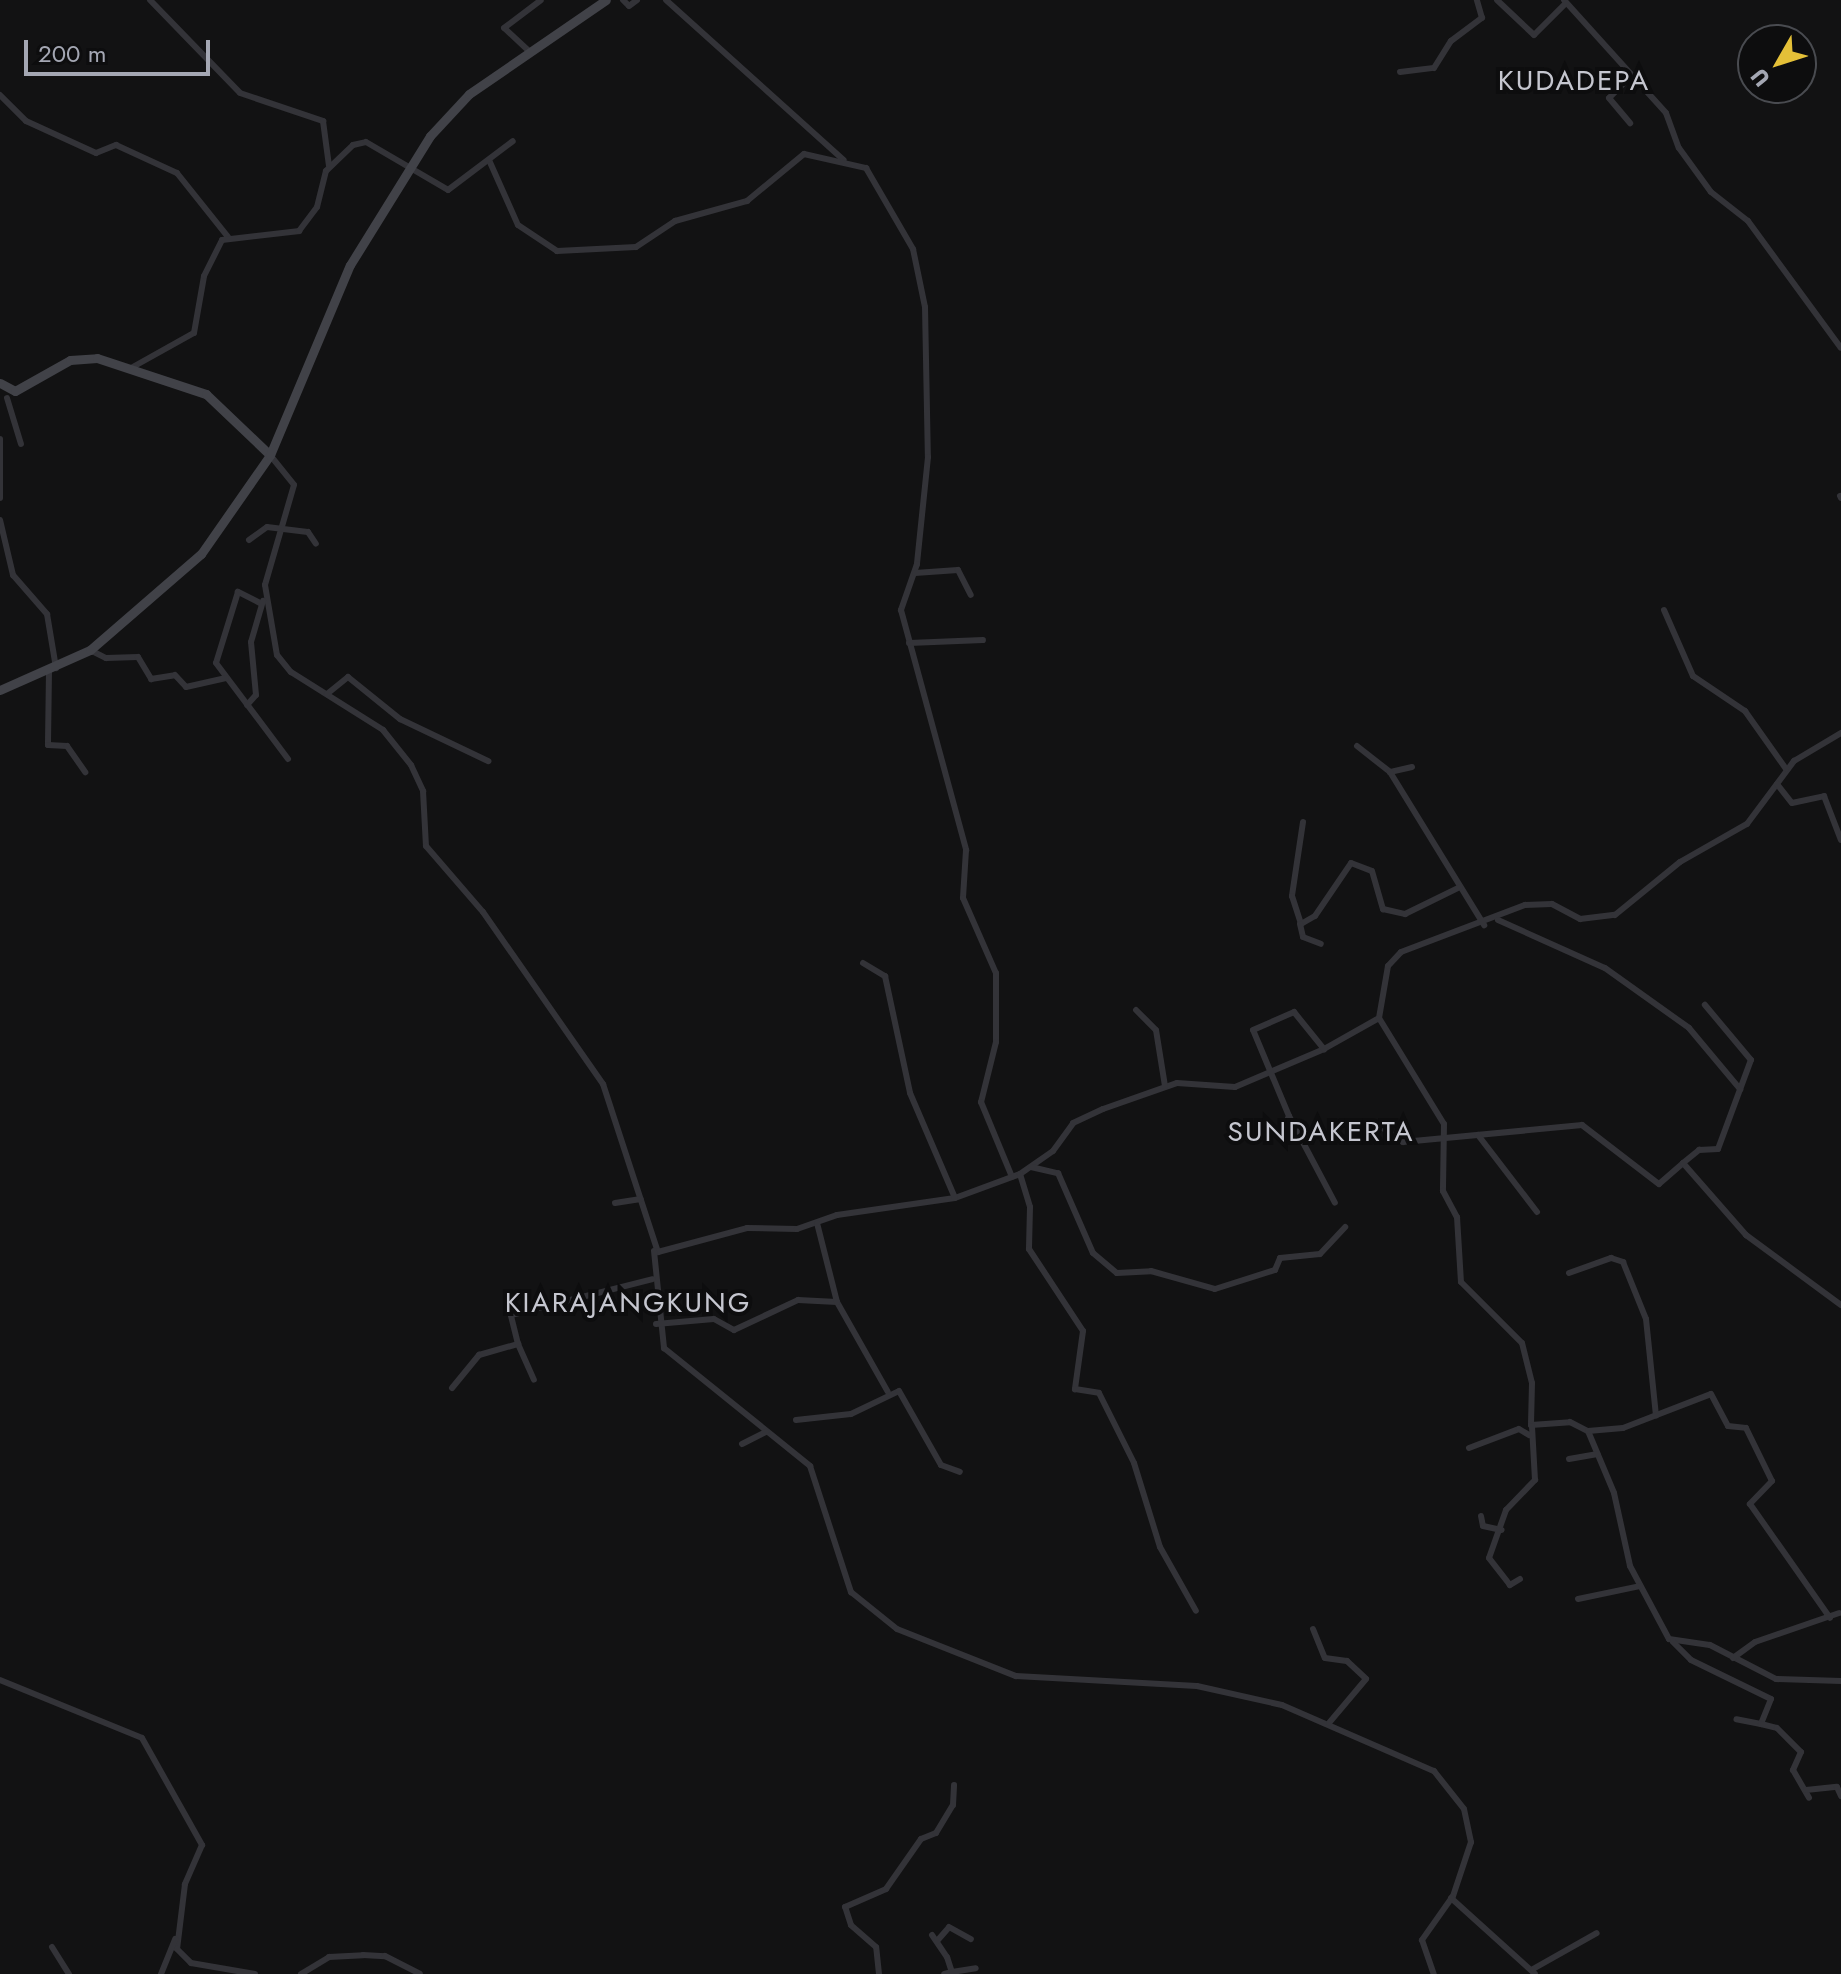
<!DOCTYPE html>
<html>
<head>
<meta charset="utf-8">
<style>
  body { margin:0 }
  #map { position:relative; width:1841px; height:1974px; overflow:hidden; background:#121213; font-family:Jost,sans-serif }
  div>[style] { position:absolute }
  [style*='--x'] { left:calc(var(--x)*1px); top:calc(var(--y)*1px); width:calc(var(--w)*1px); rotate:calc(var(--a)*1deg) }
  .street>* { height:6px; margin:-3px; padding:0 3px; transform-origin:3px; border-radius:3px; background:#333338 }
  .secondary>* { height:9px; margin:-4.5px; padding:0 4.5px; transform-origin:4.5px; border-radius:4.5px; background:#414248 }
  span { translate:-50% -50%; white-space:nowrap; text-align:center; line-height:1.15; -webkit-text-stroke:8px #0d0d0e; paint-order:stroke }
  .quarter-label { font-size:28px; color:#c5c6cf; letter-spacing:2px }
  .north { position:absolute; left:1737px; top:24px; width:80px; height:80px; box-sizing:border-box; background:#0d0d0e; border:2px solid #494b50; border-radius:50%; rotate:231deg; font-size:22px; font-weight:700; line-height:32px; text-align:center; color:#a4a7b3 }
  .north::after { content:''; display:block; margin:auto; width:28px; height:36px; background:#e4c038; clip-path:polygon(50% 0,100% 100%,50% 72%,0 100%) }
  .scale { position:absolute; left:24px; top:40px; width:186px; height:36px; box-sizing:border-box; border:4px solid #a4a7b3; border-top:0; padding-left:10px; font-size:24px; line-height:28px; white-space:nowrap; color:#a4a7b3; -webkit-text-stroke:6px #0d0d0e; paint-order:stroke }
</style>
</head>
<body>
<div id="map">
  <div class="street">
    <div style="--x:150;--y:0;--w:129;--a:45.9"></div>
    <div style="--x:240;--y:93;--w:88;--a:18.6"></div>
    <div style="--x:323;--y:121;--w:45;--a:82.4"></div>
    <div style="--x:623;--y:0;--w:8;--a:45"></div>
    <div style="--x:629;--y:6;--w:10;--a:-37"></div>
    <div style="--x:666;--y:0;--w:239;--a:42"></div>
    <div style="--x:1497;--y:0;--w:51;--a:43.4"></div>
    <div style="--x:1534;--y:35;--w:45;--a:-45"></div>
    <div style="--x:1564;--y:0;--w:152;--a:47.9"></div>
    <div style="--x:1666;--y:113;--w:37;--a:70"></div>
    <div style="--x:1679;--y:148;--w:54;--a:54"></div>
    <div style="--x:1711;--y:192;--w:47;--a:38.1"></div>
    <div style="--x:1748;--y:221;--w:157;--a:53.8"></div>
    <div style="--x:530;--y:52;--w:35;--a:-137"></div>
    <div style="--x:504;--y:28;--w:46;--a:-37.1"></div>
    <div style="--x:1400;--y:72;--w:34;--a:-7"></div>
    <div style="--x:1434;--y:68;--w:32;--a:-58"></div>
    <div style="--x:1451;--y:41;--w:39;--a:-37"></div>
    <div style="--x:1482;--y:18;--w:19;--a:-106"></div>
    <div style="--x:1629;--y:78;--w:28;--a:135"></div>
    <div style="--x:1609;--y:98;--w:33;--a:50"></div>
    <div style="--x:0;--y:95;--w:37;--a:45"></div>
    <div style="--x:26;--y:121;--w:77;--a:24.6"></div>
    <div style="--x:96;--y:153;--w:22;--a:-22"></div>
    <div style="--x:116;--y:145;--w:67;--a:24.7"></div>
    <div style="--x:177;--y:173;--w:82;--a:51.4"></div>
    <div style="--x:489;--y:160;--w:71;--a:66"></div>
    <div style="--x:518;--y:225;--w:47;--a:33.7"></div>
    <div style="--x:557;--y:251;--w:79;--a:-2.9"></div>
    <div style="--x:636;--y:247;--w:47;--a:-33.7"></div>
    <div style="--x:675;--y:221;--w:75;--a:-15.5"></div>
    <div style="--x:747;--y:201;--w:74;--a:-39.5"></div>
    <div style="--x:804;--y:154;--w:64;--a:12.7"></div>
    <div style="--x:866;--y:168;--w:94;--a:59.9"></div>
    <div style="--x:913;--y:249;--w:59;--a:78.3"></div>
    <div style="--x:925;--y:307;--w:150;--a:88.9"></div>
    <div style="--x:928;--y:457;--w:108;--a:95.9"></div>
    <div style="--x:917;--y:564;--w:49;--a:109.2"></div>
    <div style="--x:901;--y:610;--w:249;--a:74.8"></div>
    <div style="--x:966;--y:850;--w:48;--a:93.6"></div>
    <div style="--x:963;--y:898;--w:82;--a:66.3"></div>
    <div style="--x:996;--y:973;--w:69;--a:90"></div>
    <div style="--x:996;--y:1042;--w:62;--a:104"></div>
    <div style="--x:981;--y:1102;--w:81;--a:67.5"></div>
    <div style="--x:131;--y:368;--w:72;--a:-29.1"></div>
    <div style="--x:194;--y:333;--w:58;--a:-80"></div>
    <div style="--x:204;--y:276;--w:40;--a:-63.4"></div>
    <div style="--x:222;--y:240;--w:78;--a:-6.7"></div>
    <div style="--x:299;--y:231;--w:30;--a:-53"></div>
    <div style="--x:317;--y:207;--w:37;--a:-76"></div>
    <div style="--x:326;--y:171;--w:37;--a:-44"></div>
    <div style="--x:353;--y:145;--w:13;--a:-13"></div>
    <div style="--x:366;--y:142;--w:95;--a:30.3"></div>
    <div style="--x:448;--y:190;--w:81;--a:-37"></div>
    <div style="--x:7;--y:398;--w:48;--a:73.1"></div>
    <div style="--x:0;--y:439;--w:59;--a:90"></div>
    <div style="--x:270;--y:455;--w:38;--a:51"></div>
    <div style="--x:294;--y:485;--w:104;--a:106.2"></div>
    <div style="--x:265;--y:585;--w:71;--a:80.3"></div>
    <div style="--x:277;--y:655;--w:22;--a:51"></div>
    <div style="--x:291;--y:672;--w:109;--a:32.2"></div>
    <div style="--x:383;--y:730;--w:45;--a:51.3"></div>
    <div style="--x:411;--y:765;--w:29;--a:65"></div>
    <div style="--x:423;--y:791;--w:55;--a:86.9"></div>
    <div style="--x:426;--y:846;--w:87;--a:49.2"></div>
    <div style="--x:483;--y:912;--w:210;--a:55.1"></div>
    <div style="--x:603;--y:1084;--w:177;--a:71.9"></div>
    <div style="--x:658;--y:1252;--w:92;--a:-15.1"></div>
    <div style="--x:747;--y:1228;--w:50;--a:1.1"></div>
    <div style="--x:797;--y:1229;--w:42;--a:-19.3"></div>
    <div style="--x:837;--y:1215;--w:119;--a:-8.2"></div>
    <div style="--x:955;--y:1198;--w:69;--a:-20.3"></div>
    <div style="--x:1020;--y:1174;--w:40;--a:-34.9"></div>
    <div style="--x:1053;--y:1151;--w:34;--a:-54"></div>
    <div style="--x:1073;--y:1123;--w:33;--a:-25"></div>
    <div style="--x:1103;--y:1109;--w:78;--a:-19.4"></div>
    <div style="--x:1177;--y:1083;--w:58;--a:3.9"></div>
    <div style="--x:1235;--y:1087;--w:97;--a:-23.1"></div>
    <div style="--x:1324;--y:1049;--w:63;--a:-29.4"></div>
    <div style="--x:1379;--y:1018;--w:53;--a:-80.2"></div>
    <div style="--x:1388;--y:966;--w:19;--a:-47"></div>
    <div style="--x:1401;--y:952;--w:133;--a:-20.8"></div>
    <div style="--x:1525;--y:905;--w:27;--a:-2"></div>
    <div style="--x:1552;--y:904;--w:32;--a:28"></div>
    <div style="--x:1580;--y:919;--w:35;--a:-7"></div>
    <div style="--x:1615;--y:915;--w:84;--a:-39.2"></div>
    <div style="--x:1680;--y:862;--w:77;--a:-29.6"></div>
    <div style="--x:1747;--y:824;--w:79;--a:-53.3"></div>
    <div style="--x:1794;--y:761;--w:55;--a:-30.8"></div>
    <div style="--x:1840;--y:496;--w:2;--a:63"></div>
    <div style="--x:0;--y:520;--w:57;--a:76.7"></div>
    <div style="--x:13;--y:575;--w:52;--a:48.9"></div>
    <div style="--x:47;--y:614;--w:55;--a:80.5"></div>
    <div style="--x:249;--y:540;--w:22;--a:-36"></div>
    <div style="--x:267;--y:527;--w:41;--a:7"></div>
    <div style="--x:308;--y:532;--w:14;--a:56"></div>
    <div style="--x:915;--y:573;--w:43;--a:-4"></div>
    <div style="--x:958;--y:570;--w:28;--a:63"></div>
    <div style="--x:260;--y:603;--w:25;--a:-153"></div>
    <div style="--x:238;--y:592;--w:74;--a:107.2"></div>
    <div style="--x:216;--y:663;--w:120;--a:53.1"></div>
    <div style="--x:1664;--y:610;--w:72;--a:66.3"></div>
    <div style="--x:1693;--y:676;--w:63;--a:33.9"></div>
    <div style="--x:1745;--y:711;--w:71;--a:54.7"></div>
    <div style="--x:909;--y:643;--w:74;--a:-2.3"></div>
    <div style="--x:90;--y:650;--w:18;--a:27"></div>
    <div style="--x:106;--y:658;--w:32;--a:-2"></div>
    <div style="--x:138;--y:657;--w:26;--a:59"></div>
    <div style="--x:151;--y:679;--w:24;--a:-9"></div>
    <div style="--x:175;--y:675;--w:16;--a:47"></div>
    <div style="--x:186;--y:687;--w:41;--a:-12.7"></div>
    <div style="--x:49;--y:671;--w:74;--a:90.8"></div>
    <div style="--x:48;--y:745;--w:19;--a:3"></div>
    <div style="--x:67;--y:746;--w:32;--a:55"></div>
    <div style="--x:327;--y:694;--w:27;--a:-39"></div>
    <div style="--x:348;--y:677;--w:67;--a:38.9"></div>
    <div style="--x:400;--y:719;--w:98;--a:25.5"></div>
    <div style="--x:247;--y:705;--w:13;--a:-48"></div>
    <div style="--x:256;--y:695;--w:53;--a:-95.4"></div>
    <div style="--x:251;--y:642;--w:43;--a:-73.7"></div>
    <div style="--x:1357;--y:746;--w:42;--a:38.2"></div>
    <div style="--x:1412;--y:767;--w:23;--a:167"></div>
    <div style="--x:1390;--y:772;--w:180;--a:58.4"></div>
    <div style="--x:1777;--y:784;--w:24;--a:52"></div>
    <div style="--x:1792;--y:803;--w:33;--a:-12"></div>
    <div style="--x:1824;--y:796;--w:47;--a:68.9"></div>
    <div style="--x:1303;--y:822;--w:75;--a:98.5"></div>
    <div style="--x:1292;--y:896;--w:29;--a:72"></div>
    <div style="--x:1301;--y:924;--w:16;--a:-30"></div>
    <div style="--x:1315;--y:916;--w:64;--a:-55.8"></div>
    <div style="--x:1351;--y:863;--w:22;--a:21"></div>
    <div style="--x:1372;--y:871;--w:40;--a:74"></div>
    <div style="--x:1383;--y:909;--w:23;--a:13"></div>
    <div style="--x:1405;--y:914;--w:61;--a:-26.1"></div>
    <div style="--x:1498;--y:920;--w:117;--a:24.2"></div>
    <div style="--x:1605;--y:968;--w:103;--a:35.5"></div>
    <div style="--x:1689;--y:1028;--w:80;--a:50.1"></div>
    <div style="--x:1300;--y:924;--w:13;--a:77"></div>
    <div style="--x:1303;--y:937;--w:19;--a:21"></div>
    <div style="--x:863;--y:963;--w:26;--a:31"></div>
    <div style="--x:885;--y:976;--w:120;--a:77.9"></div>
    <div style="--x:910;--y:1093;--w:114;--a:66.8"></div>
    <div style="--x:1136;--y:1010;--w:28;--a:45"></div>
    <div style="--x:1156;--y:1030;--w:57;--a:80.9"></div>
    <div style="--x:1379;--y:1018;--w:124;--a:58.5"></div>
    <div style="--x:1444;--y:1124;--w:67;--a:90.9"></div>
    <div style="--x:1443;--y:1191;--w:30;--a:62"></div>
    <div style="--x:1457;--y:1217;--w:65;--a:86.5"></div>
    <div style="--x:1461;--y:1282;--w:86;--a:45"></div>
    <div style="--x:1522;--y:1343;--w:41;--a:76"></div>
    <div style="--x:1532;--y:1383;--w:42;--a:91.4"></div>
    <div style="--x:1531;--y:1425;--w:39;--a:-4"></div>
    <div style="--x:1570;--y:1422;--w:20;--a:27"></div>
    <div style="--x:1588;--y:1431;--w:67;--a:67.2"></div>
    <div style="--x:1614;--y:1493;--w:75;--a:77.6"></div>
    <div style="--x:1630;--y:1566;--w:83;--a:61.9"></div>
    <div style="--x:1669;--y:1639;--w:41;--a:8.3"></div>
    <div style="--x:1710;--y:1645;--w:74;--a:27.3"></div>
    <div style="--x:1776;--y:1679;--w:65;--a:1.8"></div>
    <div style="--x:1289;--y:1116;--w:98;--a:62.1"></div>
    <div style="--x:1283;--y:1129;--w:14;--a:-65"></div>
    <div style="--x:1289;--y:1116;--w:93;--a:-112.7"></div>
    <div style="--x:1253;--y:1030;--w:45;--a:-23.7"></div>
    <div style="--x:1294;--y:1012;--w:48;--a:51"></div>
    <div style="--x:1363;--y:1135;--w:19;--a:-28"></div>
    <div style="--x:1380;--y:1126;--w:28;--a:35"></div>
    <div style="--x:1403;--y:1142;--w:180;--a:-5.4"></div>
    <div style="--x:1582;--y:1125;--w:97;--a:37.5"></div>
    <div style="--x:1659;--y:1184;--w:32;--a:-41"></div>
    <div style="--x:1683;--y:1163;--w:96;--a:48.8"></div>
    <div style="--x:1746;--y:1235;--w:118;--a:36.4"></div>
    <div style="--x:1478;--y:1135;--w:97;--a:52.5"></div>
    <div style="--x:1683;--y:1163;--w:21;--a:-39"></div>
    <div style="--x:1699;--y:1150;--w:19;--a:-3"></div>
    <div style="--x:1718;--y:1149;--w:95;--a:-69.7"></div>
    <div style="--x:1751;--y:1060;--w:72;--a:-129.9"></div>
    <div style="--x:1031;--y:1167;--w:28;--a:13"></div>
    <div style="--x:1058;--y:1173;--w:87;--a:66.4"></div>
    <div style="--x:1093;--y:1253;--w:31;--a:40"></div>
    <div style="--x:1117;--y:1273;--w:34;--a:-3"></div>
    <div style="--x:1151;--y:1271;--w:66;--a:15.7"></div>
    <div style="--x:1215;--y:1289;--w:63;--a:-17.6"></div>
    <div style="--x:1275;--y:1270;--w:13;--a:-67"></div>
    <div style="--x:1280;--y:1258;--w:40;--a:-5.7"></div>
    <div style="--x:1320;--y:1254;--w:37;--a:-47"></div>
    <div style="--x:1020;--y:1174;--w:34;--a:73"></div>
    <div style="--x:1030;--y:1207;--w:42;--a:91.4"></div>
    <div style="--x:1029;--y:1249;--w:98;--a:56.6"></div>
    <div style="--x:1083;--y:1331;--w:59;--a:97.9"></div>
    <div style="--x:1075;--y:1389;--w:24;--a:9"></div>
    <div style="--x:1099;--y:1393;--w:78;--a:63.4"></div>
    <div style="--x:1134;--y:1463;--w:88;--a:72.8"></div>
    <div style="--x:1160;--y:1547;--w:73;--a:60.6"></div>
    <div style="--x:615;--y:1203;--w:26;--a:-9"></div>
    <div style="--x:654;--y:1251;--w:98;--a:84.1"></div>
    <div style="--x:664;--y:1348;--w:188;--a:38.9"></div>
    <div style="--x:810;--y:1466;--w:133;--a:72"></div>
    <div style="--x:851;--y:1592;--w:59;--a:38.8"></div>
    <div style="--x:897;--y:1629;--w:128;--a:21.6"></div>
    <div style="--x:1016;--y:1676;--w:181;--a:3.2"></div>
    <div style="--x:1197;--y:1686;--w:87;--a:12.6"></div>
    <div style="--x:1282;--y:1705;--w:166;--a:23.5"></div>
    <div style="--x:1434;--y:1771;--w:48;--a:51.7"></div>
    <div style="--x:1464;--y:1809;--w:34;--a:78"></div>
    <div style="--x:1471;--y:1842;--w:57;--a:108.4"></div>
    <div style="--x:1453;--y:1896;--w:54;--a:125.2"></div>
    <div style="--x:1422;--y:1940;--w:36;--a:71"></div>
    <div style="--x:1569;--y:1273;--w:45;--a:-19.7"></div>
    <div style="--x:1611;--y:1258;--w:13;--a:18"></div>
    <div style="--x:1623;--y:1262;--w:61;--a:68"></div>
    <div style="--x:1646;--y:1319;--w:97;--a:84.1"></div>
    <div style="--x:837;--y:1302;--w:103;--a:60.5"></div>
    <div style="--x:656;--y:1324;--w:58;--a:-4.9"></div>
    <div style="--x:714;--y:1319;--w:23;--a:29"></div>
    <div style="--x:734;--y:1330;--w:71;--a:-25.1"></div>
    <div style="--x:798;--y:1300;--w:39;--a:3"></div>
    <div style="--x:837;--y:1302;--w:81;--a:-104.2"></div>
    <div style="--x:518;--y:1344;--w:39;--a:66"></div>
    <div style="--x:452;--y:1388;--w:43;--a:-50.7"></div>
    <div style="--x:479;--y:1355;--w:41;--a:-15.8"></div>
    <div style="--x:518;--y:1344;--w:30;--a:-104"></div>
    <div style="--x:511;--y:1315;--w:146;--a:-14.2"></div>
    <div style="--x:796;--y:1420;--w:55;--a:-6.2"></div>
    <div style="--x:851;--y:1414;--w:53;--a:-25.6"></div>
    <div style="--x:899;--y:1391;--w:85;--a:60.4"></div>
    <div style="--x:941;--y:1465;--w:20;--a:20"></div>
    <div style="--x:1588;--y:1431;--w:35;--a:-5"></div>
    <div style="--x:1623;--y:1428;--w:94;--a:-21.1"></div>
    <div style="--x:1711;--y:1394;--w:36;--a:62"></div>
    <div style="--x:1728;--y:1426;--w:18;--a:6"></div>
    <div style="--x:1746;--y:1428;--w:59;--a:63.9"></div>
    <div style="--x:1772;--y:1481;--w:32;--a:134"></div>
    <div style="--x:1750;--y:1504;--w:139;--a:54.9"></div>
    <div style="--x:742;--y:1444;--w:27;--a:-27"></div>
    <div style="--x:1469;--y:1448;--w:53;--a:-20.8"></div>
    <div style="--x:1519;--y:1429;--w:12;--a:31"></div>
    <div style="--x:1569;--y:1459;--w:29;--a:-10"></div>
    <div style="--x:1481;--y:1516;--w:10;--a:79"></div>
    <div style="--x:1483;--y:1526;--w:19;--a:12"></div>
    <div style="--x:1520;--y:1579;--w:12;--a:149"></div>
    <div style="--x:1510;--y:1585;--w:34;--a:-128"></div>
    <div style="--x:1489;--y:1558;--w:51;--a:-70.5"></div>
    <div style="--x:1506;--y:1510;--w:42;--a:-46"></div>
    <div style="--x:1535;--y:1480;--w:54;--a:-93.2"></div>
    <div style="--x:1578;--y:1599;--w:63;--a:-11.8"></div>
    <div style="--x:1313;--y:1629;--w:31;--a:68"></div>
    <div style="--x:1325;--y:1658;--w:22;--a:8"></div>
    <div style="--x:1347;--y:1661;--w:26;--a:43"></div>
    <div style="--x:1366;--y:1679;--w:57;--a:130.1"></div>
    <div style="--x:1673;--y:1642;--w:25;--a:45"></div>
    <div style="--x:1691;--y:1660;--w:89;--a:26"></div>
    <div style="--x:1771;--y:1699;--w:27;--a:112"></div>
    <div style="--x:1761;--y:1724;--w:25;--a:-169"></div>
    <div style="--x:1733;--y:1658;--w:27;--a:-36"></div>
    <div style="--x:1755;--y:1642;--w:89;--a:-19"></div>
    <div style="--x:0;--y:1680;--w:153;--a:22.2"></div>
    <div style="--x:142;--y:1738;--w:123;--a:60.7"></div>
    <div style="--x:202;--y:1845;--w:43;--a:113.6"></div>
    <div style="--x:185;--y:1884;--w:65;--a:97"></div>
    <div style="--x:177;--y:1949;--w:20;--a:45"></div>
    <div style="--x:191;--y:1963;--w:65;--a:9.8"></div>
    <div style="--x:1761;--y:1724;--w:16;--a:14"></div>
    <div style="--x:1777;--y:1728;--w:34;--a:45"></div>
    <div style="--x:1801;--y:1752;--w:20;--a:114"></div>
    <div style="--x:1793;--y:1770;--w:32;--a:60"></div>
    <div style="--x:1806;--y:1790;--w:31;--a:-6"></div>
    <div style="--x:1837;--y:1787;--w:10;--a:66"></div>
    <div style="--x:1451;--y:1898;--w:113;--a:42.1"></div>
    <div style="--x:932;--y:1935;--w:27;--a:56"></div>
    <div style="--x:947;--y:1957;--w:16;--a:72"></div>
    <div style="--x:952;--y:1972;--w:8;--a:166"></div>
    <div style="--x:937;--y:1941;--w:18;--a:-49"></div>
    <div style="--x:949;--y:1927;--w:25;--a:29"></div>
    <div style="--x:52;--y:1947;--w:32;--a:58"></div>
    <div style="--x:1533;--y:1969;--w:73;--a:-29.4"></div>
    <div style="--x:952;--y:1972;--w:24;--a:-9"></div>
    <div style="--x:161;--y:1974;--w:38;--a:-68"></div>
    <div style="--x:301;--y:1974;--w:33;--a:-31"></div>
    <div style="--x:329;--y:1957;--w:34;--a:-3"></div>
    <div style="--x:363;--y:1955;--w:22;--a:3"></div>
    <div style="--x:385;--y:1956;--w:39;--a:27"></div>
    <div style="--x:879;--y:1974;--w:27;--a:-96"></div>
    <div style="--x:876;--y:1947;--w:33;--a:-139"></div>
    <div style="--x:851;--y:1925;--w:19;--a:-108"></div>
    <div style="--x:845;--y:1907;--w:45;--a:-23.7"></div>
    <div style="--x:886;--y:1889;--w:61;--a:-55"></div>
    <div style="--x:921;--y:1839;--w:16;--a:-22"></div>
    <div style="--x:936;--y:1833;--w:33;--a:-59"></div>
    <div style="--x:953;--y:1805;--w:20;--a:-87"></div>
  </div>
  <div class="secondary">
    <div style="--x:0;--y:383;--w:17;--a:28"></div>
    <div style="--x:15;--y:391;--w:63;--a:-29.4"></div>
    <div style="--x:70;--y:360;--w:27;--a:-4"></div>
    <div style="--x:97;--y:358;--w:115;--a:18.3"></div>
    <div style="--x:206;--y:394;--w:88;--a:43.6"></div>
    <div style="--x:0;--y:690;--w:98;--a:-24"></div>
    <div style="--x:90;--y:650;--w:147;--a:-40.9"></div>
    <div style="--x:201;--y:554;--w:121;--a:-55.1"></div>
    <div style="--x:270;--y:455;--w:206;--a:-67.2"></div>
    <div style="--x:350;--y:265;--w:152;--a:-58.2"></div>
    <div style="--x:430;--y:136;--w:57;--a:-47.1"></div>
    <div style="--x:469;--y:94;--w:166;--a:-34.5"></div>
  </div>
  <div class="quarter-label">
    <span style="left:1574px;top:81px">KUDADEPA</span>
    <span style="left:1321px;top:1132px">SUNDAKERTA</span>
    <span style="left:628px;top:1303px">KIARAJANGKUNG</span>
  </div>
  <div class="north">U</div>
  <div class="scale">200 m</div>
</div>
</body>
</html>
